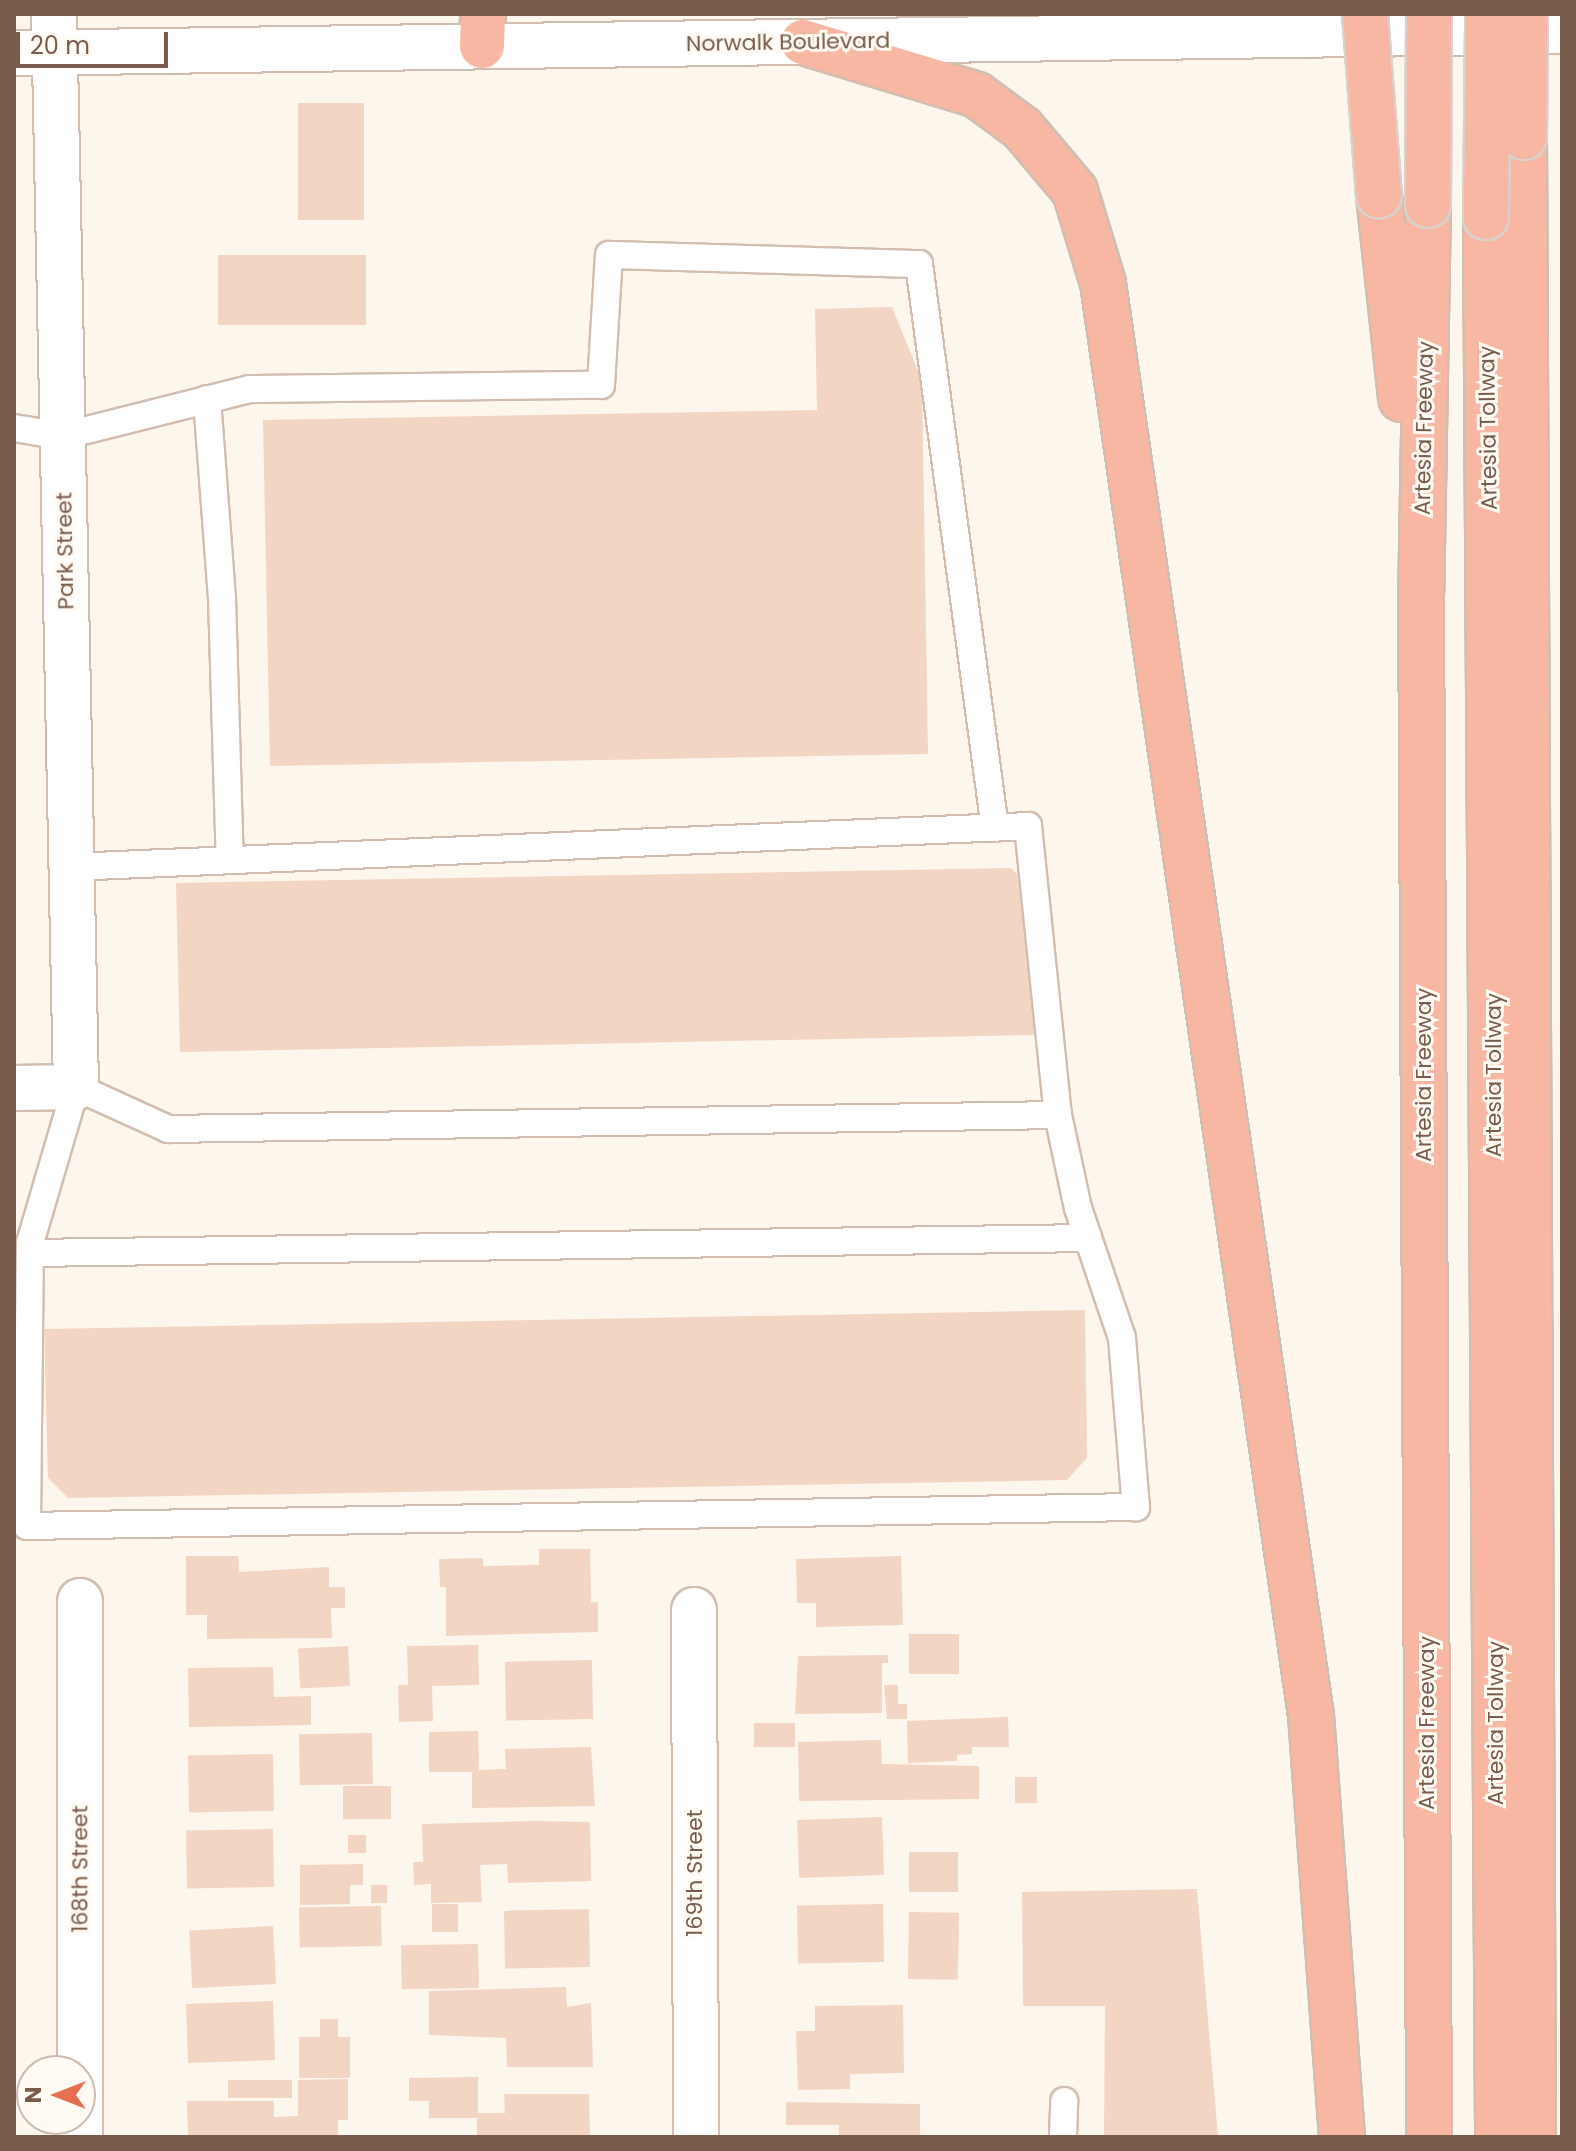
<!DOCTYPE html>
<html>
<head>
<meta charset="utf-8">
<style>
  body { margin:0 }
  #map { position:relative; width:1576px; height:2151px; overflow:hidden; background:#fdf6ec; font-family:Poppins,sans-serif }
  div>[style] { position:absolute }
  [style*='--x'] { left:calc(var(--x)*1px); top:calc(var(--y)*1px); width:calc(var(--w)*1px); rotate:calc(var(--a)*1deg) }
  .building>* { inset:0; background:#f3d5c3; transform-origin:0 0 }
  .roads { filter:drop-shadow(2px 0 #d1beb0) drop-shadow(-2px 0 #d1beb0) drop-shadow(0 2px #d1beb0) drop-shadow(0 -2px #d1beb0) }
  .service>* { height:26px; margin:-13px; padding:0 13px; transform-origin:13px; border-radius:13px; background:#fff }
  .minor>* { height:44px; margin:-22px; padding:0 22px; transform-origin:22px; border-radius:22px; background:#fff }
  .secondary>* { height:44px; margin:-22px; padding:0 22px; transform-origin:22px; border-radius:22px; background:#fff }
  .motorway>* { height:44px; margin:-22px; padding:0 22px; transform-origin:22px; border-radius:22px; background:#f7b7a3 }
  .bridges { filter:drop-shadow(2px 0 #dad1cd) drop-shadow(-2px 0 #dad1cd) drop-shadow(0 2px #dad1cd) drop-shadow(0 -2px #dad1cd) }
  .motorway-bridge>* { height:44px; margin:-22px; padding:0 22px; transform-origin:22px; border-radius:22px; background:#f7b7a3 }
  span { translate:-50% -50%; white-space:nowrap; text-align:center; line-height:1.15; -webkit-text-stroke:6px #fffaf3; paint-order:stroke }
  .street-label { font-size:22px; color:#7a5c4d }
  .frame { position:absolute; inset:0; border:16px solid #7a5c4d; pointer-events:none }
  .north { position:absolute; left:16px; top:2055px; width:80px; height:80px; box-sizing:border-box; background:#fffaf3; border:2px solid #cabbb1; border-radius:50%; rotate:270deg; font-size:22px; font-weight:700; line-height:32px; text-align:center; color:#7a5c4d }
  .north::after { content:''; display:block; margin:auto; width:28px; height:36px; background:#e76f51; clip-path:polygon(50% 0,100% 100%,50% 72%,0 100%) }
  .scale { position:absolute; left:16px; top:32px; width:152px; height:36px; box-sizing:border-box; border:4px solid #7a5c4d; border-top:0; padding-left:10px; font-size:24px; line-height:28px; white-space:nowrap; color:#7a5c4d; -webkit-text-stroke:6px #fffaf3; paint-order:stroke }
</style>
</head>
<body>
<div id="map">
  <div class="building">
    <div style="left:298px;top:103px;width:66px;height:117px"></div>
    <div style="left:366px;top:255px;width:70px;height:148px;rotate:90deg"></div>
    <div style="clip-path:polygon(892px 307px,922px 381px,928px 754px,270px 766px,263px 420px,817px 410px,815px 309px)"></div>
    <div style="clip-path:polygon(1011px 868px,1030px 888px,1034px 1035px,180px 1052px,176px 883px)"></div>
    <div style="clip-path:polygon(1085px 1310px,1087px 1458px,1067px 1480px,68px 1498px,48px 1478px,44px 1329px)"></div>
    <div style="clip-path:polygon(539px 1549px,590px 1549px,591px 1602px,598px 1602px,598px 1632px,446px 1636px,446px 1587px,440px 1587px,439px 1559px,483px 1558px,483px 1566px,539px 1565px)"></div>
    <div style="clip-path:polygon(186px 1556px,238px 1556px,239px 1572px,329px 1567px,329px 1587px,345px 1587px,345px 1608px,331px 1608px,332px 1638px,207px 1639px,207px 1615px,186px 1615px)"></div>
    <div style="clip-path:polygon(901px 1556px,903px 1625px,816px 1627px,816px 1603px,797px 1603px,796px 1559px)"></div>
    <div style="left:909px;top:1634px;width:50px;height:40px"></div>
    <div style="clip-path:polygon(478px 1645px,479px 1685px,432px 1686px,433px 1721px,399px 1722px,398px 1685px,408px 1685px,407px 1646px)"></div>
    <div style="left:348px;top:1646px;width:40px;height:50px;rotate:87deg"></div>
    <div style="clip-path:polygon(888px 1655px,888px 1663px,882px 1663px,882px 1713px,795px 1714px,798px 1656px)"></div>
    <div style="left:592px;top:1660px;width:59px;height:87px;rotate:89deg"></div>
    <div style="clip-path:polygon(273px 1667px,274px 1697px,311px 1696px,311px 1725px,189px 1727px,188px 1668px)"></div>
    <div style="clip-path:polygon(884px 1685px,898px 1685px,898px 1704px,907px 1704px,907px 1719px,887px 1719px)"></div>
    <div style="clip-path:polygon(1008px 1717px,1009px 1747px,972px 1747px,972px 1754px,957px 1755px,957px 1761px,908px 1763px,907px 1721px)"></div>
    <div style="left:754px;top:1723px;width:41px;height:24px"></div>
    <div style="clip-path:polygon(478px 1731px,479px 1770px,506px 1769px,505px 1749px,591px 1747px,595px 1806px,472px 1808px,472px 1772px,429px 1772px,429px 1732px)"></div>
    <div style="left:372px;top:1733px;width:51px;height:73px;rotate:89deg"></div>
    <div style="clip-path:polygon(881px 1740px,882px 1764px,979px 1766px,979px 1799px,799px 1801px,798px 1742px)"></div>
    <div style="left:273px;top:1754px;width:57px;height:85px;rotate:89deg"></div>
    <div style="left:1037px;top:1777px;width:26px;height:22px;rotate:90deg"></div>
    <div style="left:391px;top:1786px;width:33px;height:48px;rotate:90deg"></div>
    <div style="left:882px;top:1817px;width:58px;height:85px;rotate:88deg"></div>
    <div style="clip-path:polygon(534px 1821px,590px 1822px,591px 1881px,508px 1883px,507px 1864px,480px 1865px,482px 1902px,431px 1903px,431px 1884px,414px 1885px,413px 1862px,423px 1862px,422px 1824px)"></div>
    <div style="left:273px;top:1829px;width:58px;height:87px;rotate:89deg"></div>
    <div style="left:348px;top:1835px;width:18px;height:18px"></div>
    <div style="left:909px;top:1852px;width:49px;height:40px"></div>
    <div style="clip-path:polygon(363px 1864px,363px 1885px,350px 1885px,350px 1904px,300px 1905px,300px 1865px)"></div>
    <div style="left:371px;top:1885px;width:16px;height:18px"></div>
    <div style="clip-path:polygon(1197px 1889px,1218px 2137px,1104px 2137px,1105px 2006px,1023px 2006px,1022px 1892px)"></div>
    <div style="left:458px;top:1904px;width:28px;height:26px;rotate:90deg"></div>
    <div style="left:883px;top:1904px;width:58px;height:86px;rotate:89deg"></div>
    <div style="left:381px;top:1906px;width:40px;height:82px;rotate:89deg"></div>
    <div style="left:589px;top:1909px;width:58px;height:85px;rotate:89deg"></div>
    <div style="left:909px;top:1912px;width:50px;height:67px;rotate:1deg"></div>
    <div style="left:273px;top:1926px;width:58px;height:84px;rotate:87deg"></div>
    <div style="left:478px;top:1944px;width:44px;height:77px;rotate:89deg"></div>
    <div style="clip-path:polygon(566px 1987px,567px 2007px,591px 2003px,593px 2067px,507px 2067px,506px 2038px,429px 2035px,429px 1991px)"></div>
    <div style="left:273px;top:2001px;width:59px;height:87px;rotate:88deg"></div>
    <div style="clip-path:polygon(903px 2005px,904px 2073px,850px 2074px,850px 2089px,798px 2090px,796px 2031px,815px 2031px,815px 2006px)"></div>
    <div style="clip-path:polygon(320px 2019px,338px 2019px,338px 2037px,350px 2037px,350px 2078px,299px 2078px,299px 2037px,320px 2037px)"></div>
    <div style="clip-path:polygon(478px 2077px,478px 2113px,505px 2113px,504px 2094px,589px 2094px,590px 2137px,477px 2137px,477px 2118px,429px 2118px,429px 2101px,409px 2101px,409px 2078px)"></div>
    <div style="clip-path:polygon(348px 2079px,348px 2120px,338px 2120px,338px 2137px,188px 2137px,187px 2101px,274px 2101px,274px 2117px,298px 2116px,298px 2080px)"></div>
    <div style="left:292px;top:2080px;width:18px;height:64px;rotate:90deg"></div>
    <div style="clip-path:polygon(786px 2102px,920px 2104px,920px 2137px,839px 2137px,839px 2125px,786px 2125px)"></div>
  </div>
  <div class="roads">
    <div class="service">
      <div style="--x:207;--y:399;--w:200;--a:85.7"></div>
      <div style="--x:222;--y:598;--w:262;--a:88.3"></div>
      <div style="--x:14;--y:428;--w:50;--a:9.3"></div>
      <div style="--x:63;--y:436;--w:193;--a:-14.1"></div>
      <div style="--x:250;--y:389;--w:351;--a:-0.7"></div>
      <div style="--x:601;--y:385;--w:130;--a:-86.5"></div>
      <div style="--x:609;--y:255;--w:310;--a:1.7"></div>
      <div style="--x:919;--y:264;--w:569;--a:82.33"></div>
      <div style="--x:71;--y:867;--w:958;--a:-2.45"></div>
      <div style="--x:1028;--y:826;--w:291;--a:84.1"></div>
      <div style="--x:76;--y:1087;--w:101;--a:24.5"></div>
      <div style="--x:168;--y:1129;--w:890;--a:-0.9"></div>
      <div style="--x:1058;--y:1115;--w:95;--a:77.9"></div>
      <div style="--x:1078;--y:1208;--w:137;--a:71.3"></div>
      <div style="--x:1122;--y:1338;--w:170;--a:85.3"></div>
      <div style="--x:1136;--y:1507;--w:1109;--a:179.02"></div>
      <div style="--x:27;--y:1526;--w:283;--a:-89.4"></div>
      <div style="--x:30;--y:1243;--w:163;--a:-73.6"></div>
      <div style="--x:30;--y:1253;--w:1058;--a:-0.81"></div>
      <div style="--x:1063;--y:2137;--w:36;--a:-88"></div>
    </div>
    <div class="minor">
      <div style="--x:14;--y:1088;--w:62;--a:-0.9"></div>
      <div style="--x:76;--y:1087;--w:1073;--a:-91.17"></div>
      <div style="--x:80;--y:1601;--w:536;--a:90"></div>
      <div style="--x:694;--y:1610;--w:527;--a:89.78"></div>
    </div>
    <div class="secondary">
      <div style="--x:14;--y:53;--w:1548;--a:-0.81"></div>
    </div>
    <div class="motorway">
      <div style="--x:803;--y:42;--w:182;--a:16.9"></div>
      <div style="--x:977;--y:95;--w:56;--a:36.3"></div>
      <div style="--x:1022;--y:128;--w:82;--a:49.9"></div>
      <div style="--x:1075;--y:191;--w:96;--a:73.1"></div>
      <div style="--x:1103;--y:283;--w:1447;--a:81.74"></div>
      <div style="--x:1311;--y:1715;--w:423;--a:85.8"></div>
      <div style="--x:482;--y:46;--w:32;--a:-88"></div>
      <div style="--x:1524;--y:137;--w:2000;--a:89.74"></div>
      <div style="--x:1379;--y:195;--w:205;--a:83.8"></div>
      <div style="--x:1428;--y:205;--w:387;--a:91"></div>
      <div style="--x:1421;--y:592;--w:1545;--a:89.7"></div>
      <div style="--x:1486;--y:217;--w:1920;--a:89.64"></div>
    </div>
  </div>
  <div class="bridges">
    <div class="motorway-bridge">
      <div style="--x:1365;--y:14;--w:182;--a:85.6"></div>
      <div style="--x:1524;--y:137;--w:123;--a:-89.5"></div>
      <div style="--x:1428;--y:205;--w:191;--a:-89.7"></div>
      <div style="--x:1486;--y:217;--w:203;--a:-89.4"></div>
    </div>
  </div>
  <div class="street-label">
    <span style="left:788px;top:42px;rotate:-1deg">Norwalk Boulevard</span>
    <span style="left:1424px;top:428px;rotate:-89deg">Artesia Freeway</span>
    <span style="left:1488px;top:428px;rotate:-91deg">Artesia Tollway</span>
    <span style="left:65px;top:551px;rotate:-91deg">Park Street</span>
    <span style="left:1424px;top:1075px;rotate:-90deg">Artesia Freeway</span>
    <span style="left:1494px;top:1075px;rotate:-90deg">Artesia Tollway</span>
    <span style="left:1427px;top:1723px;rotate:-90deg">Artesia Freeway</span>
    <span style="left:1496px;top:1723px;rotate:-90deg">Artesia Tollway</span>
    <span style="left:80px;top:1869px;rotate:-90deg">168th Street</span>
    <span style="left:695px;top:1873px;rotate:-90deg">169th Street</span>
  </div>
  <div class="frame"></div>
  <div class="north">N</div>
  <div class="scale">20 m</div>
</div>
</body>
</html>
